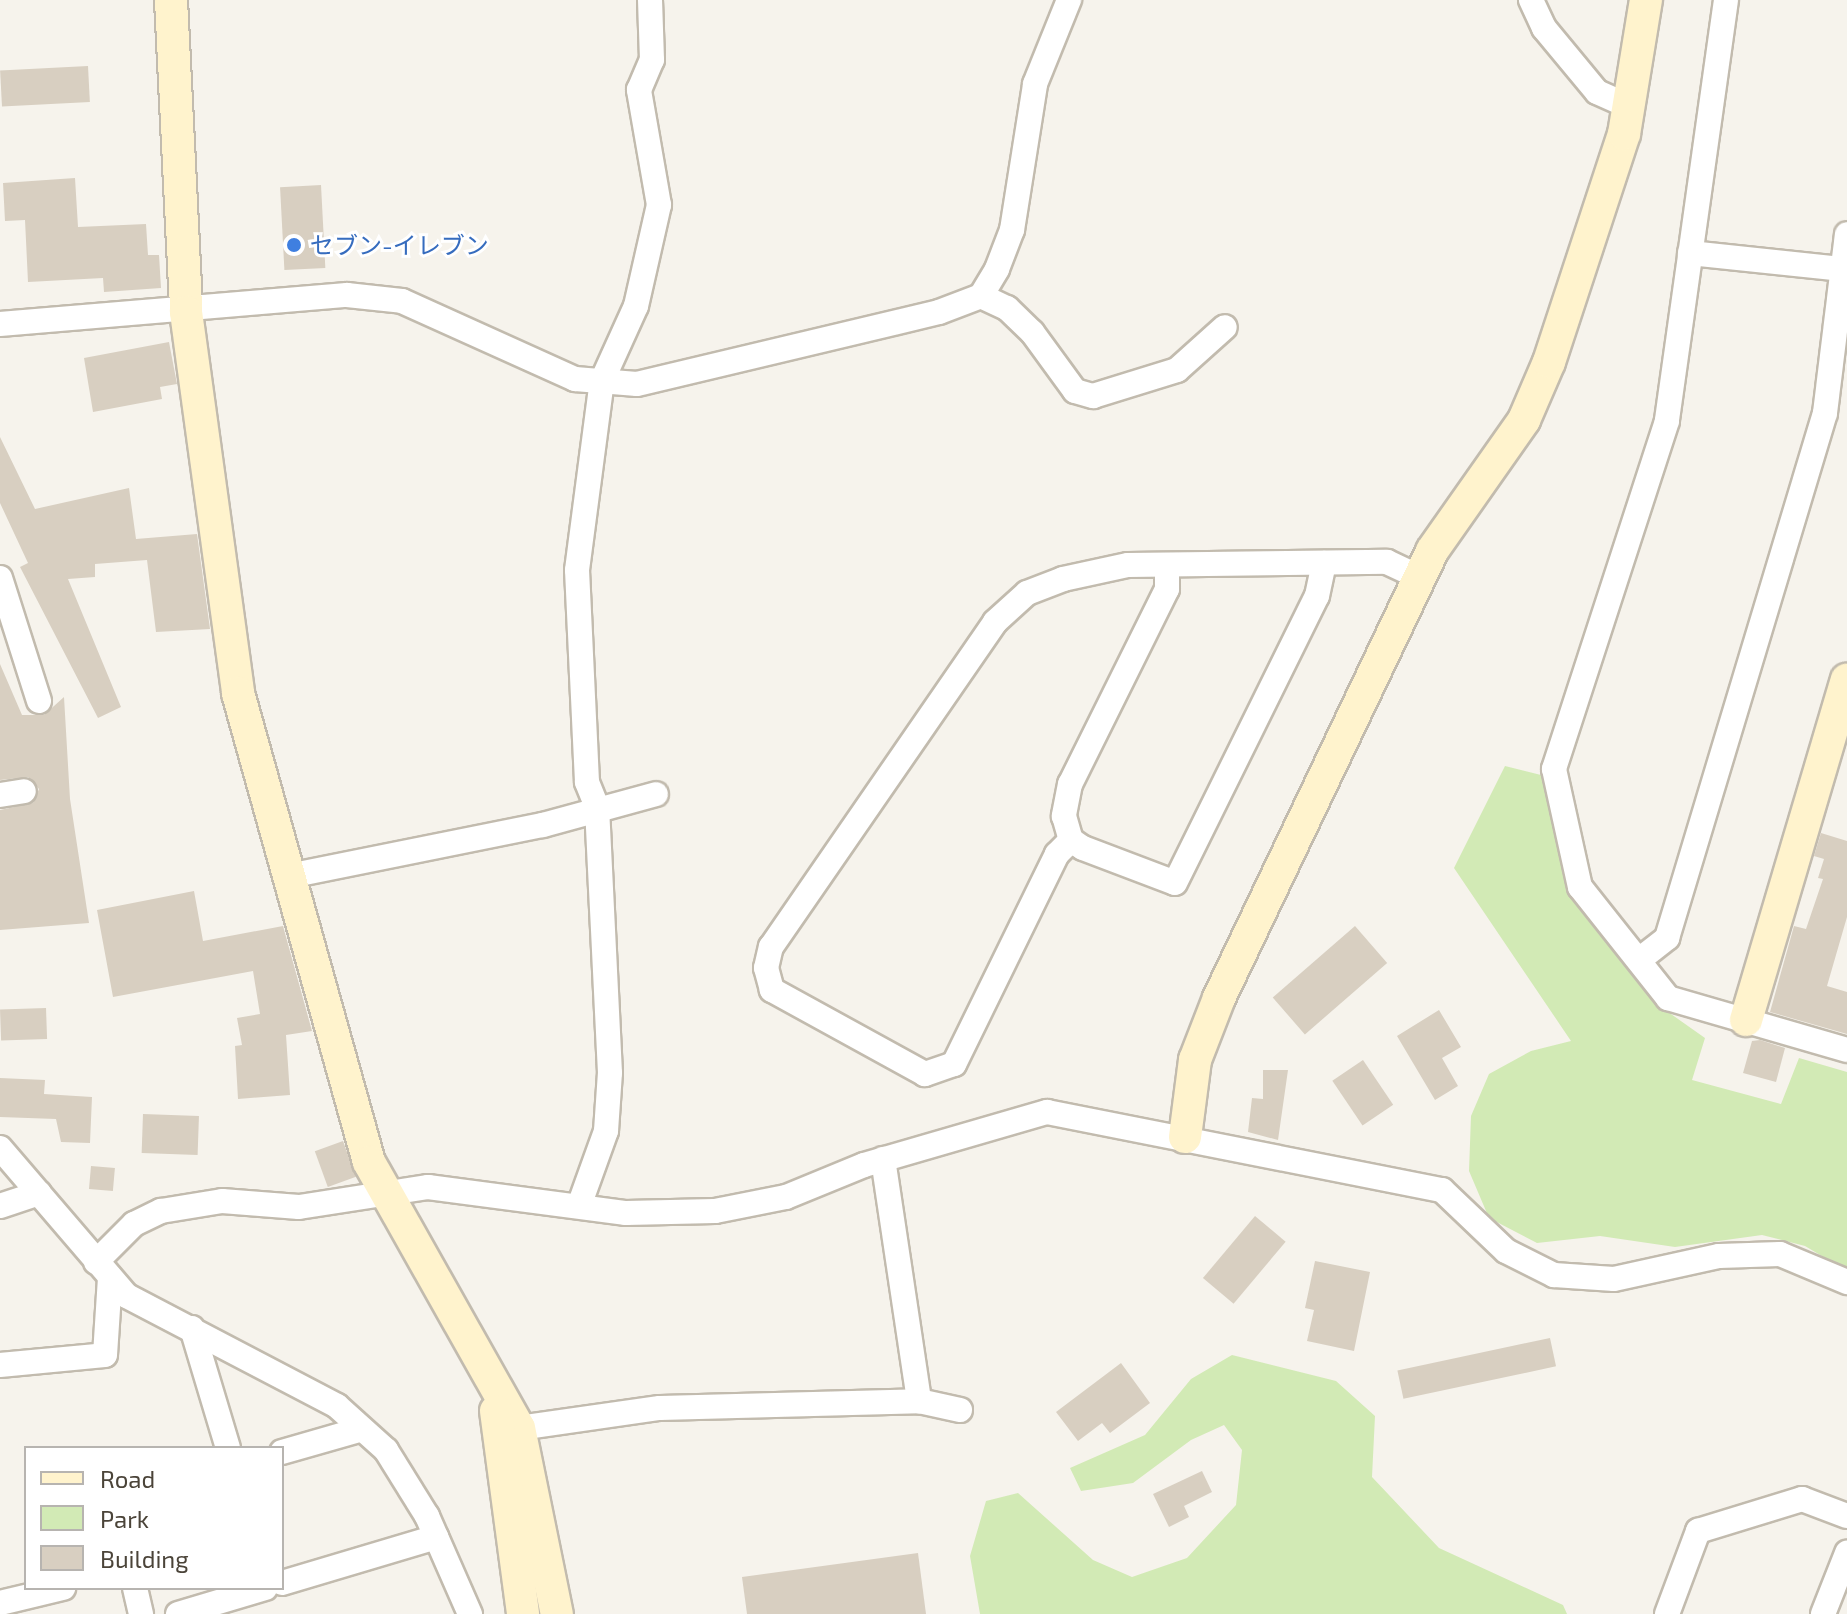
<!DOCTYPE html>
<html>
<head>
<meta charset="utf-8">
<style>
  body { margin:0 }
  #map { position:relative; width:1847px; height:1614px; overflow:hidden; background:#f6f3ec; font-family:"Exo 2","Noto Sans JP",sans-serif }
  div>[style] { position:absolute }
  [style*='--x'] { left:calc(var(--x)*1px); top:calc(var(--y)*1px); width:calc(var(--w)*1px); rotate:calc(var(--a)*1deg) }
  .green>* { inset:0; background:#d2eab5 }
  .building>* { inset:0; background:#d8cfc1; transform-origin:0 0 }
  .roads { filter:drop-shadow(2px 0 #c2bbae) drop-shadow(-2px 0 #c2bbae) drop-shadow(0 2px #c2bbae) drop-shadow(0 -2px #c2bbae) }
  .street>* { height:24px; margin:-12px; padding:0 12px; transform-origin:12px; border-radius:12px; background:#fff }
  .secondary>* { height:32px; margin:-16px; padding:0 16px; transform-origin:16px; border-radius:16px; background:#fff3cd }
  .dots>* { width:22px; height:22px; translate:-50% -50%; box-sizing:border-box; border:4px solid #fff; border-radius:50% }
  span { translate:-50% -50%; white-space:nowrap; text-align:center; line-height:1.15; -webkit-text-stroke:6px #fff; paint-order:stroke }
  .shop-label { font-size:24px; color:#366cbe }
  .left { translate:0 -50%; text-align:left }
  .legend { position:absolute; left:24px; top:1446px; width:260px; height:144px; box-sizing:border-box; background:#fff; border:2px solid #b7b4b0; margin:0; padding:10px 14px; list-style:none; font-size:24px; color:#4b4439 }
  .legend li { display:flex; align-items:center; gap:16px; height:40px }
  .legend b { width:40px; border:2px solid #b7b4b0 }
</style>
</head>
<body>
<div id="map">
  <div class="green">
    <div style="clip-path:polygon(1505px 766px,1553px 778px,1576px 886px,1661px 1007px,1705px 1038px,1692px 1080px,1781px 1104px,1799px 1058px,1847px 1072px,1847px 1271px,1805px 1246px,1762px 1235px,1675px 1247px,1600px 1236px,1537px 1243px,1489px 1218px,1469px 1171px,1471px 1116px,1489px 1074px,1531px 1051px,1571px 1041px,1454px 868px)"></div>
    <div style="clip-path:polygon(1232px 1355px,1336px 1381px,1375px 1416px,1372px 1477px,1439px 1548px,1563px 1605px,1567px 1614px,980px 1614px,970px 1556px,986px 1501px,1018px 1493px,1093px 1560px,1132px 1577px,1187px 1558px,1236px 1505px,1242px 1450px,1224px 1425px,1191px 1440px,1133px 1483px,1081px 1491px,1070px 1468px,1145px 1435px,1191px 1379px)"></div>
  </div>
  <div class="building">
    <div style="left:88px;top:66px;width:36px;height:88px;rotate:87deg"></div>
    <div style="clip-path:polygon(75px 178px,78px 227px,146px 224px,148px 255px,159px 255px,161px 288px,104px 292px,103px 278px,28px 282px,25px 220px,5px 221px,3px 183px)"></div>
    <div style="left:321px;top:185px;width:83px;height:41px;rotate:87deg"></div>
    <div style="clip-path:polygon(169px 342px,177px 384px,160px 387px,162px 399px,93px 412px,84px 358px)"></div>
    <div style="clip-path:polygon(0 437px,35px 509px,129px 488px,136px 539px,197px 534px,210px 629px,156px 632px,147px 560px,95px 564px,95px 577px,68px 579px,121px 707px,98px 718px,20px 567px,28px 563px,0 503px)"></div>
    <div style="clip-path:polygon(0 664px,22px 715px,44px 715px,64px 697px,70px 799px,89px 923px,0 930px,0 810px,33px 803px,39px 789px,28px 777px,0 780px)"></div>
    <div style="clip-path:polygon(1821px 833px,1847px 841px,1847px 917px,1827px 986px,1847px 992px,1847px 1034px,1770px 1012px,1794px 926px,1806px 929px,1823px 879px,1818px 878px,1824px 859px,1814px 856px)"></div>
    <div style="clip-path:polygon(194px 891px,203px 941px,283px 926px,312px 1031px,286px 1035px,290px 1095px,238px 1099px,235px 1046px,242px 1045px,237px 1018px,260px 1014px,253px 971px,113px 997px,97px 910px)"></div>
    <div style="left:1355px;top:926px;width:49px;height:109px;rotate:49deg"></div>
    <div style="left:46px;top:1008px;width:31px;height:46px;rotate:88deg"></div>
    <div style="clip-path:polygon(1439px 1010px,1461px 1047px,1442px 1058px,1458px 1086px,1435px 1100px,1397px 1036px)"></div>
    <div style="clip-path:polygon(1760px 1040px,1785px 1048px,1776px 1082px,1743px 1073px,1752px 1041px)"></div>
    <div style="left:1363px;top:1060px;width:54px;height:37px;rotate:56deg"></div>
    <div style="clip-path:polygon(1263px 1070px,1288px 1070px,1278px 1140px,1248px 1132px,1252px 1098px,1263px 1099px)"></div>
    <div style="clip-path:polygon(0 1078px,45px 1080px,44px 1094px,92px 1097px,90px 1143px,61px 1142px,56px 1119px,0 1117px)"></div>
    <div style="left:143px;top:1114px;width:56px;height:39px;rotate:2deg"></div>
    <div style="left:343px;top:1141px;width:38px;height:30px;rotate:70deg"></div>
    <div style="left:91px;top:1166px;width:24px;height:23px;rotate:5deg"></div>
    <div style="left:1255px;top:1216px;width:40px;height:81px;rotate:40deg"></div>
    <div style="clip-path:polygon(1315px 1261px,1370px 1272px,1354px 1351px,1307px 1341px,1314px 1310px,1305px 1308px)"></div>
    <div style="left:1550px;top:1338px;width:29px;height:156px;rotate:78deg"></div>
    <div style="clip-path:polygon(1121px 1363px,1150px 1403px,1110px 1433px,1102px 1423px,1078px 1441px,1056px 1412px)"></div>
    <div style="clip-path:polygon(1202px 1471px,1212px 1492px,1184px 1506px,1189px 1517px,1169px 1527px,1153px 1494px)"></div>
    <div style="clip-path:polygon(918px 1553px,926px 1614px,747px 1614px,742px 1577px)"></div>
  </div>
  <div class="roads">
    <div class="street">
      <div style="--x:1531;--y:0;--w:31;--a:65"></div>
      <div style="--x:1544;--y:28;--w:83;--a:50.4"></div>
      <div style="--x:1597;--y:92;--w:35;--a:24"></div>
      <div style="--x:1726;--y:0;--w:425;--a:98"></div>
      <div style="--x:1667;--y:421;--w:366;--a:108"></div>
      <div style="--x:1554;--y:769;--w:121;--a:77.6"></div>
      <div style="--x:1580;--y:887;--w:142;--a:51.6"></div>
      <div style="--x:1668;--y:998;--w:186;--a:16.2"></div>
      <div style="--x:1690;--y:253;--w:154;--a:6"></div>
      <div style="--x:981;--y:296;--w:29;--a:25"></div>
      <div style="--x:1007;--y:308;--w:35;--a:44"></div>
      <div style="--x:1032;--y:332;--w:73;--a:53.9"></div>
      <div style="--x:1075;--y:391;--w:19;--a:16"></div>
      <div style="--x:1093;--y:396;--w:88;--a:-17.2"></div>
      <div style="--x:1177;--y:370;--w:64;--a:-41.9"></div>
      <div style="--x:0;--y:324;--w:348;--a:-4.8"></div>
      <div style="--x:347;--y:295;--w:55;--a:6.2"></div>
      <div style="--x:402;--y:301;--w:190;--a:24.3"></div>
      <div style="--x:575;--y:379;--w:62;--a:4.6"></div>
      <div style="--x:637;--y:384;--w:310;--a:-13.4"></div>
      <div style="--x:939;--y:312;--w:45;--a:-20.9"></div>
      <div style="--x:981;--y:296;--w:31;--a:-59"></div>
      <div style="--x:997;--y:269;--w:42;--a:-69"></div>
      <div style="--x:1012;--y:230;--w:148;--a:-81"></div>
      <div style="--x:1035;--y:84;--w:91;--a:-68"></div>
      <div style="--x:1167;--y:565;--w:24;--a:90"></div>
      <div style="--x:1167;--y:589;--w:218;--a:116.4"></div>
      <div style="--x:1070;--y:784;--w:33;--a:101"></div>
      <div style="--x:1064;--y:816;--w:25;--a:74"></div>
      <div style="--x:1071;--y:840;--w:14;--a:34"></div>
      <div style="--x:1083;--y:848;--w:98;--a:20.8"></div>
      <div style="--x:1175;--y:883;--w:320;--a:-63.7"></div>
      <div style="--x:1317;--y:596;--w:34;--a:-78"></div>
      <div style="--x:0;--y:578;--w:129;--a:72.4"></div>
      <div style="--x:0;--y:795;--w:24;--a:-9"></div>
      <div style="--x:1071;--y:840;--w:20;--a:135"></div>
      <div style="--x:1057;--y:854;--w:234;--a:116.1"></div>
      <div style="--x:954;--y:1064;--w:31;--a:161"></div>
      <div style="--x:925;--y:1074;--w:175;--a:-151.2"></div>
      <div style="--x:772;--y:990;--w:23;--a:-105"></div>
      <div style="--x:766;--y:968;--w:22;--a:-77"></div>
      <div style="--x:771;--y:947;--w:395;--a:-55.4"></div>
      <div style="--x:995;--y:622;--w:43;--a:-42.2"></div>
      <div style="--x:1027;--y:593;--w:39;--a:-21"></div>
      <div style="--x:1063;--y:579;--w:66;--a:-12.2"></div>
      <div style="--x:1128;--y:565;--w:259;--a:-0.7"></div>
      <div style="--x:1387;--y:562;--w:35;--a:25"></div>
      <div style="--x:289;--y:876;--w:259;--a:-11.4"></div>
      <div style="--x:543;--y:825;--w:117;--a:-15.3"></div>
      <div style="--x:1639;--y:960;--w:36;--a:-38"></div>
      <div style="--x:1667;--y:938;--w:548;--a:-73.25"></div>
      <div style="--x:1825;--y:413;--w:180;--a:-83"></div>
      <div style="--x:0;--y:1148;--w:195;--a:49.4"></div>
      <div style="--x:127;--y:1296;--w:237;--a:27.6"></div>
      <div style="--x:337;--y:1406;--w:66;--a:41.9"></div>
      <div style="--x:386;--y:1450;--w:78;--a:58.2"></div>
      <div style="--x:427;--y:1516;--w:107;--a:66.3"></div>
      <div style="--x:883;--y:1159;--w:245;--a:81.5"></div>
      <div style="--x:0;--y:1206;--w:41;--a:-18.4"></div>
      <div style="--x:579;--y:1206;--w:80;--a:-70.2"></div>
      <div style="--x:606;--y:1131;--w:58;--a:-86.1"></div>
      <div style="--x:610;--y:1073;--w:266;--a:-92.8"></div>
      <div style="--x:597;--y:807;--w:27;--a:-112"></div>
      <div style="--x:587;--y:782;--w:212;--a:-92.7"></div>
      <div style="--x:577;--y:570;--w:191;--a:-82.5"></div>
      <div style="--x:602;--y:381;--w:82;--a:-65.6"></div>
      <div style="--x:636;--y:306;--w:104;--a:-77.2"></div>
      <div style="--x:659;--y:205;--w:117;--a:-99.9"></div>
      <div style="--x:639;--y:90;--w:33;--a:-67"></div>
      <div style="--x:652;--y:60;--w:60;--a:-91.9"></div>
      <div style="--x:96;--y:1262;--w:54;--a:-45"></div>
      <div style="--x:134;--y:1224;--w:30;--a:-26"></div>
      <div style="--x:161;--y:1211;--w:62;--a:-9.3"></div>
      <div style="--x:222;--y:1201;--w:77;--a:4.5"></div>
      <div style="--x:299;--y:1207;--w:131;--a:-8.8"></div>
      <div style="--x:428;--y:1187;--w:200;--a:7.5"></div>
      <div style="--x:626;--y:1213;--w:89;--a:-1.3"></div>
      <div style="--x:715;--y:1211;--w:72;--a:-11.2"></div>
      <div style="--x:786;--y:1197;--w:84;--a:-22.3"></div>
      <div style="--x:864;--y:1165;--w:191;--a:-16.2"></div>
      <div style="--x:1047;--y:1112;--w:403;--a:11.2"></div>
      <div style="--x:1442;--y:1190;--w:88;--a:43.6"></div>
      <div style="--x:1506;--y:1251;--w:54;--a:26.6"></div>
      <div style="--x:1554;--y:1275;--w:60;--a:3.8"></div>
      <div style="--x:1614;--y:1279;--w:107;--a:-12.4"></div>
      <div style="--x:1719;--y:1256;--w:61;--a:-1.9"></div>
      <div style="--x:1780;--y:1254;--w:73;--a:22.7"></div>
      <div style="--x:192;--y:1328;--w:125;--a:73.3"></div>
      <div style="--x:0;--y:1365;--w:105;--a:-5.4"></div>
      <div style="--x:105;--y:1355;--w:78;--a:-86.3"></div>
      <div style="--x:519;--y:1428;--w:142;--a:-8.1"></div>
      <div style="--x:660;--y:1408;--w:259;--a:-1.5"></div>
      <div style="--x:919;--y:1401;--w:42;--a:12.4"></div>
      <div style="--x:282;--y:1452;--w:83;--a:-16"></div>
      <div style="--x:282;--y:1583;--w:161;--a:-16.6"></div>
      <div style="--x:135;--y:1588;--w:27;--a:77"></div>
      <div style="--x:0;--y:1603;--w:65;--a:-13.4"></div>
      <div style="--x:178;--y:1614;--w:91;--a:-16.6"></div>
      <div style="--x:1667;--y:1614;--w:89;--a:-69.5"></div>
      <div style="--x:1698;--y:1531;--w:109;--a:-17.1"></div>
      <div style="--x:1802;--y:1499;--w:48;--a:20.7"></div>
      <div style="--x:1823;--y:1614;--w:66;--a:-68.5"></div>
    </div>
    <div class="secondary">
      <div style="--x:171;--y:0;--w:312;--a:87.2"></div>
      <div style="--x:186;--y:312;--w:385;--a:82.2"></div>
      <div style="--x:238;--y:693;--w:487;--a:74.4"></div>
      <div style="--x:369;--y:1162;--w:305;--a:60.6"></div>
      <div style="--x:519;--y:1428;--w:190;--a:78.5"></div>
      <div style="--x:1746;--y:1020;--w:355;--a:-73.5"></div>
      <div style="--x:1185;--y:1137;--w:78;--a:-82.6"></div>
      <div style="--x:1195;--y:1060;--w:66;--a:-68.8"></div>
      <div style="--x:1219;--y:998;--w:495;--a:-64.5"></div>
      <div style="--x:1432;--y:551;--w:160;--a:-54.9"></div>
      <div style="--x:1524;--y:420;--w:63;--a:-66.7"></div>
      <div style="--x:1549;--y:362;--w:240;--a:-71.8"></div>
      <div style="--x:1624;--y:134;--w:136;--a:-80.7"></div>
      <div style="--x:496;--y:1411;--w:205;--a:82.4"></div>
    </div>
  </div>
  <div class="dots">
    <div style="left:294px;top:245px;background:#3f7fe0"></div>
  </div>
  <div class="shop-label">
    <span class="left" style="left:310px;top:245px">セブン-イレブン</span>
  </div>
  <ul class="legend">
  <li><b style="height:10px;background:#fff3cd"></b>Road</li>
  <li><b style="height:22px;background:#d2eab5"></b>Park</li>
  <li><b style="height:22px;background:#d8cfc1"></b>Building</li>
  </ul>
</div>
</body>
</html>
